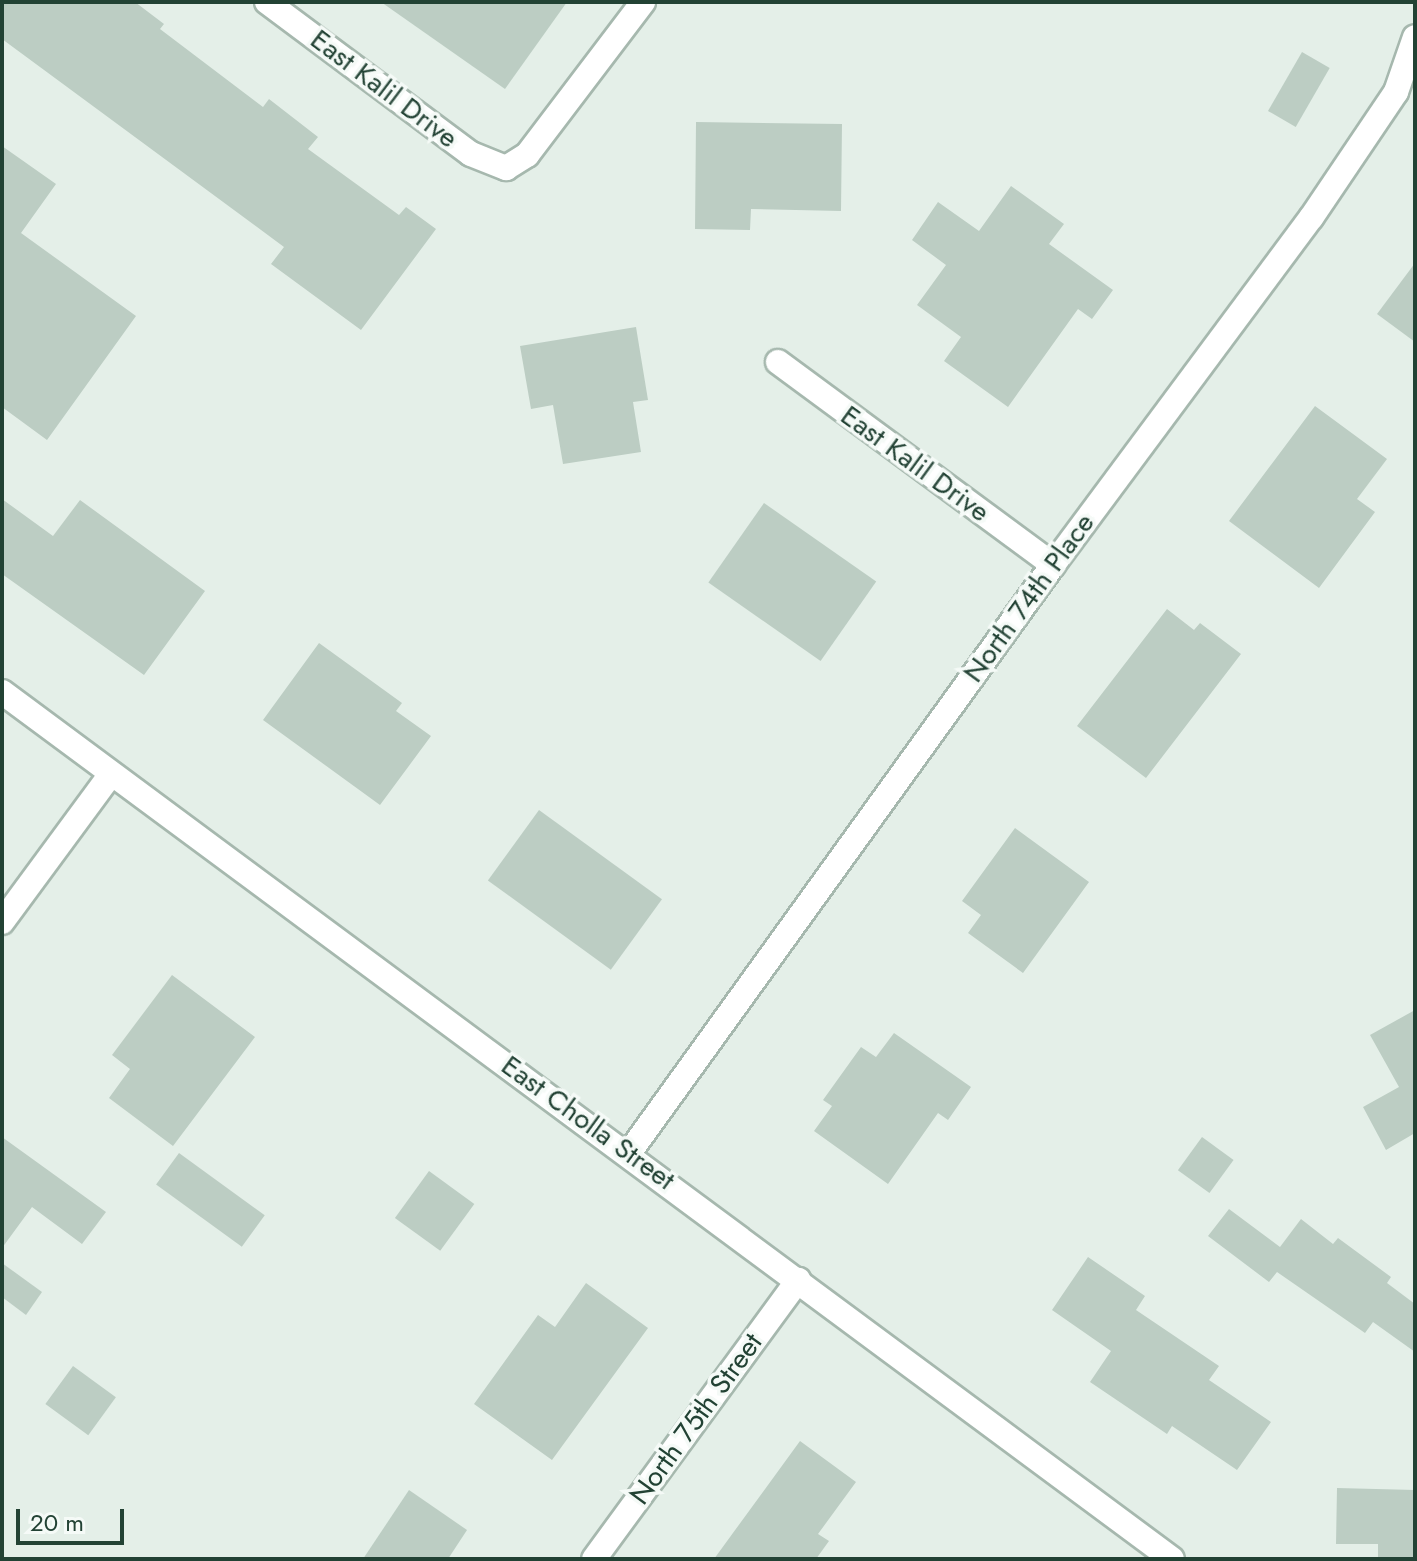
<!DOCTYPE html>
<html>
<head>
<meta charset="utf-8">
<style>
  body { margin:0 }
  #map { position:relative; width:1417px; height:1561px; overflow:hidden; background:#e4efe8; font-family:Jost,sans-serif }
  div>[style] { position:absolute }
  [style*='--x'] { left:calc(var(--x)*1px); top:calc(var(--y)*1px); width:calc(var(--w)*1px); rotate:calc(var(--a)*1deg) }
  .building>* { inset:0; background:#bccdc3; transform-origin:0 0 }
  .roads { filter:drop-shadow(2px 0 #a6b8ae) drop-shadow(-2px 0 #a6b8ae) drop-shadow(0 2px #a6b8ae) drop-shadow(0 -2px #a6b8ae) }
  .street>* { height:24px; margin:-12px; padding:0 12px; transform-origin:12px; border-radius:12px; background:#fff }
  .secondary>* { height:24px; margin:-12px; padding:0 12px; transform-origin:12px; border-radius:12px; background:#fff }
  span { translate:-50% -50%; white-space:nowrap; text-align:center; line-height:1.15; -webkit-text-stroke:7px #f5faf7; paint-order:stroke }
  .street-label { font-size:28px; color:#224234 }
  .frame { position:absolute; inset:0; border:4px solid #224234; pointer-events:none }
  .scale { position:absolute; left:16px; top:1509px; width:108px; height:36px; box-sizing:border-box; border:4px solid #224234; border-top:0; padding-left:10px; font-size:24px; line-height:28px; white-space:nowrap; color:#224234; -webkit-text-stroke:6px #f5faf7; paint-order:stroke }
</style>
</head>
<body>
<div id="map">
  <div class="building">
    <div style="clip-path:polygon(2px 2px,135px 2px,164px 24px,160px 29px,263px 107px,269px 99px,318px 137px,308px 149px,399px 215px,406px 207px,436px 229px,361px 330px,271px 264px,284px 247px,2px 39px)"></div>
    <div style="clip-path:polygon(381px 2px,567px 2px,505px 89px)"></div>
    <div style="left:1302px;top:52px;width:32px;height:68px;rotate:30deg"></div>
    <div style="clip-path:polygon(696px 122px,842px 124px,841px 211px,751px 209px,750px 230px,695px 229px)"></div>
    <div style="clip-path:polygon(2px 146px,56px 184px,21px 233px,136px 316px,47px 440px,2px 407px)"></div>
    <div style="clip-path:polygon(1011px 186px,1064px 224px,1049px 244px,1113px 290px,1092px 319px,1078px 309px,1008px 407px,944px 361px,961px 337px,917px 305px,946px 265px,912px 240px,938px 202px,979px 231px)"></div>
    <div style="clip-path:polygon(1415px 263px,1415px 342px,1377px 314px)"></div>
    <div style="clip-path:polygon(636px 327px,648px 400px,633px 402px,641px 452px,563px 464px,553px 405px,531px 409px,520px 346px)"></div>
    <div style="clip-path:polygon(1315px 406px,1387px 459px,1357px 499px,1375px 512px,1319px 588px,1229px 521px)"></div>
    <div style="clip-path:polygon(2px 499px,53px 536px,80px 500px,205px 591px,144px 675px,2px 574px)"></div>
    <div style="left:764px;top:503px;width:137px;height:97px;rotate:35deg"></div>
    <div style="clip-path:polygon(1167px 609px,1194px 630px,1200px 623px,1241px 654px,1146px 778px,1077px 726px)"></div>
    <div style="clip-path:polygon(319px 643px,402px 703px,396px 711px,431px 736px,380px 805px,263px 720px)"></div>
    <div style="left:539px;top:810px;width:152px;height:87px;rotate:36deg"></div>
    <div style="clip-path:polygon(1015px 828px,1089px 882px,1023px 973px,968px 933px,981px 915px,962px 901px)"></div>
    <div style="clip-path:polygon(172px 975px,255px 1037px,173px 1146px,109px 1098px,130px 1069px,112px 1055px)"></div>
    <div style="clip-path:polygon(1415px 1010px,1415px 1133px,1386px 1150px,1363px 1107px,1399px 1087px,1370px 1035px)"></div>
    <div style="clip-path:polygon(894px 1033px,971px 1087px,948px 1120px,938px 1113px,888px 1184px,814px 1131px,832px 1106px,823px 1100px,861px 1047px,876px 1057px)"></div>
    <div style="clip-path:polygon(2px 1137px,106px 1212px,82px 1244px,32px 1207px,2px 1248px)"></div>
    <div style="left:1202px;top:1137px;width:39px;height:41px;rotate:36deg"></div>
    <div style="left:179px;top:1153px;width:106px;height:39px;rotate:36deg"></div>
    <div style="left:429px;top:1171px;width:56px;height:58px;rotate:36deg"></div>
    <div style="clip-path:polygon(1229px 1209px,1280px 1247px,1301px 1219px,1333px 1244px,1338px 1238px,1391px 1277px,1387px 1283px,1415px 1304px,1415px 1352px,1373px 1322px,1365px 1333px,1277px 1272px,1269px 1282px,1208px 1236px)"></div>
    <div style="clip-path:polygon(1088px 1257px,1145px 1296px,1136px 1310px,1219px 1366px,1209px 1380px,1271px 1422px,1237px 1470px,1172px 1426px,1167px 1434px,1090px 1382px,1111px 1351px,1052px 1310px)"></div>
    <div style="clip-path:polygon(2px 1263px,42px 1292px,26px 1315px,2px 1297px)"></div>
    <div style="clip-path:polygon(586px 1283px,648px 1328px,552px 1460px,474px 1404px,538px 1315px,555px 1327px)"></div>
    <div style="left:73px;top:1366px;width:53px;height:47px;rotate:36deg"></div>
    <div style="clip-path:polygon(800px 1441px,856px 1482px,818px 1534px,829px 1541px,816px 1559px,714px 1559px)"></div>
    <div style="clip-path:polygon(1337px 1488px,1415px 1490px,1415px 1559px,1378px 1559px,1378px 1544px,1336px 1544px)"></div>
    <div style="clip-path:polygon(409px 1490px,467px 1530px,448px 1559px,363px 1559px)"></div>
  </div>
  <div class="roads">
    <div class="street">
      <div style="--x:267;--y:2;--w:254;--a:36.7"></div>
      <div style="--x:471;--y:154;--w:38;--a:22"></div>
      <div style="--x:506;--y:168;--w:25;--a:-32"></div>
      <div style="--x:527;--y:155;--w:192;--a:-52.8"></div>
      <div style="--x:778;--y:362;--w:342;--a:36.4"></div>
      <div style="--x:2;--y:922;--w:184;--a:-53.6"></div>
      <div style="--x:629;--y:1153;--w:725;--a:-54.21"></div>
      <div style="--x:1053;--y:565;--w:432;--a:-53.4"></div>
      <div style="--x:1311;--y:218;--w:152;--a:-56"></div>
      <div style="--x:1396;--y:92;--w:58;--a:-70.9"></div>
      <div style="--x:594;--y:1559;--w:346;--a:-53.8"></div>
    </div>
    <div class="secondary">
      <div style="--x:2;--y:692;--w:1456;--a:36.54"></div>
    </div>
  </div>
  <div class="street-label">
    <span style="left:384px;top:89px;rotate:37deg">East Kalil Drive</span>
    <span style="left:915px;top:464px;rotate:36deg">East Kalil Drive</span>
    <span style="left:1029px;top:598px;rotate:-54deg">North 74th Place</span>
    <span style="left:588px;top:1123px;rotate:36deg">East Cholla Street</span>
    <span style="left:696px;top:1419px;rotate:-54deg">North 75th Street</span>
  </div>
  <div class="frame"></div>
  <div class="scale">20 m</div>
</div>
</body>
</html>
